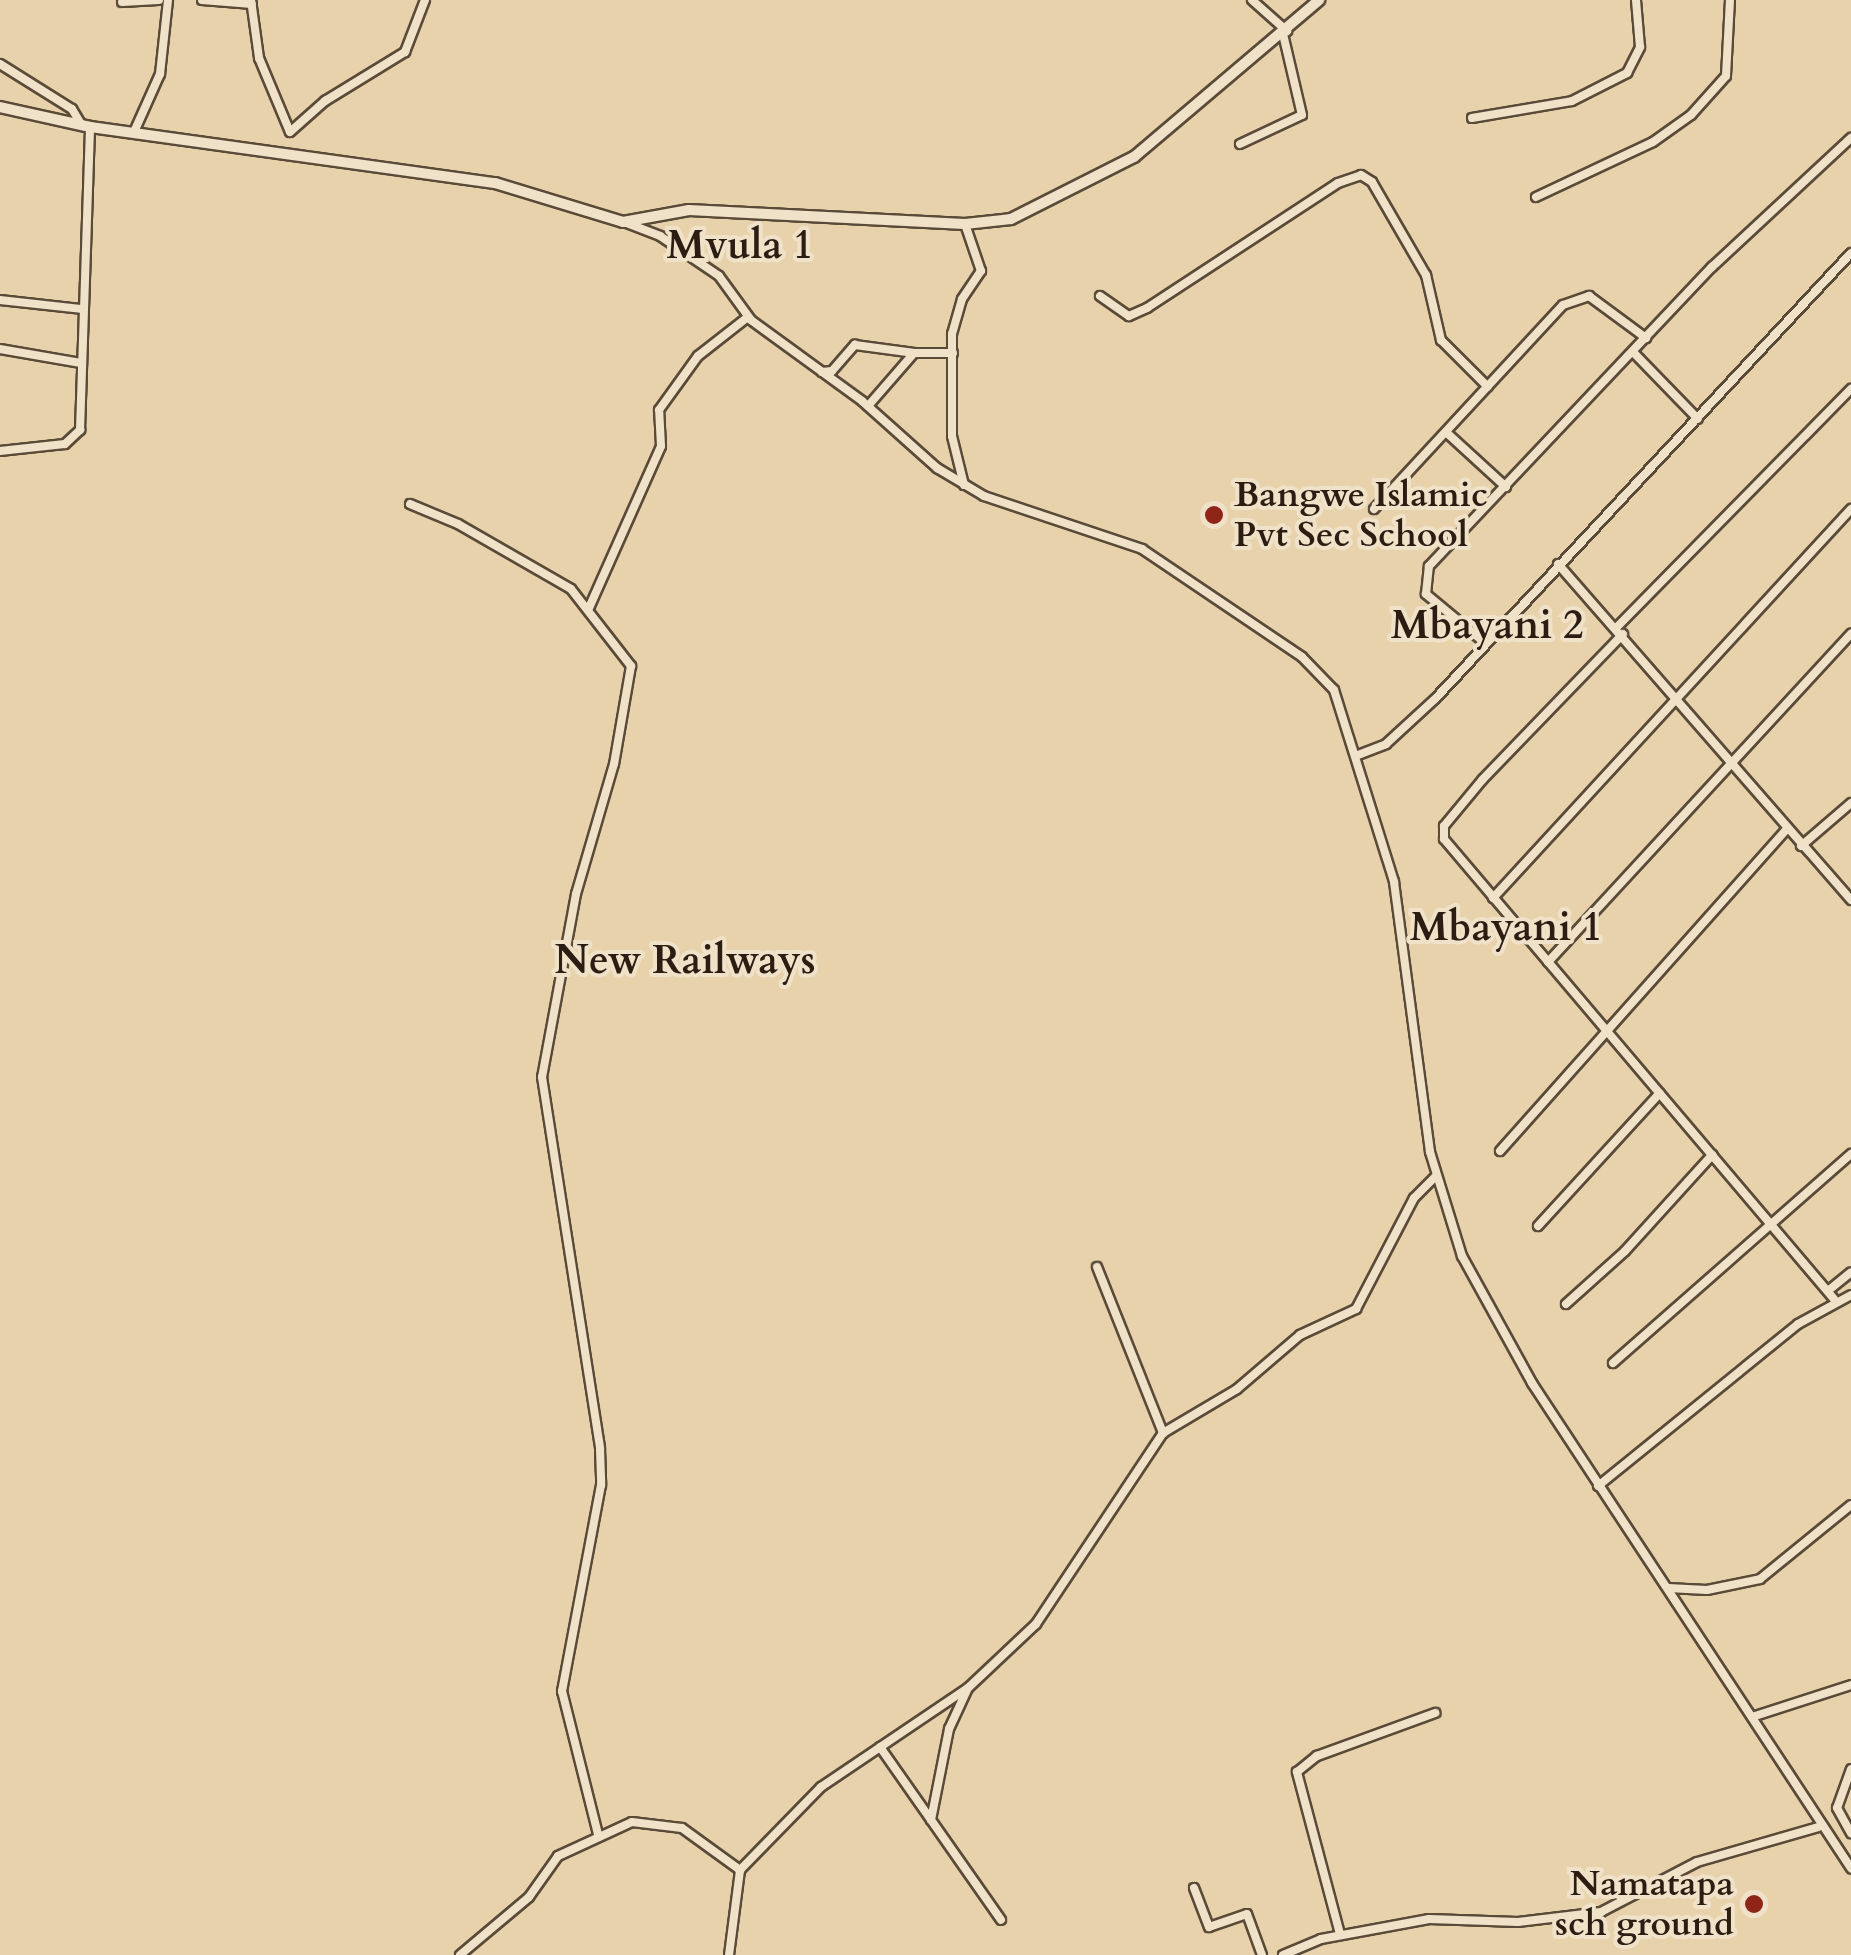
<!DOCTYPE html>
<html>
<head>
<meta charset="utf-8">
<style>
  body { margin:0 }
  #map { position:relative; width:1851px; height:1955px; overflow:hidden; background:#e8d2ac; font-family:Cardo,serif }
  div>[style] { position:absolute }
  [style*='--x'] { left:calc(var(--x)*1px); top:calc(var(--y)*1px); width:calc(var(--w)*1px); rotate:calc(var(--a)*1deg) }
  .roads { filter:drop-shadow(2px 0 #5a4a38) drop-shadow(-2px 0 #5a4a38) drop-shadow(0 2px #5a4a38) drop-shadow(0 -2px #5a4a38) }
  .minor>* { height:8px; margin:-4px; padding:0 4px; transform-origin:4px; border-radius:4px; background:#f0e2c9 }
  .tertiary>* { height:10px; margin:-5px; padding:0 5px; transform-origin:5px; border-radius:5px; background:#f0e2c9 }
  .dots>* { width:28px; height:28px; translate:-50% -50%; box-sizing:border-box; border:5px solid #f0e2c9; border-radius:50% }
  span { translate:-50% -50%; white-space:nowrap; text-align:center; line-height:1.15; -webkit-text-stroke:8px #f0e2c9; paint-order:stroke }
  .poi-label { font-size:35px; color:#2b1d12; font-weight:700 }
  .left { translate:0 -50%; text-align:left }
  .right { translate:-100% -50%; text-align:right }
  .quarter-label { font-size:40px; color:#2b1d12; font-weight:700 }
</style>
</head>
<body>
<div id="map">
  <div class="roads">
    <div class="minor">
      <div style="--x:202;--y:0;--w:50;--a:4.6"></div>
      <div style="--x:251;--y:0;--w:59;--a:82.1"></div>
      <div style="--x:259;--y:58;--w:80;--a:67.3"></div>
      <div style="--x:290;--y:132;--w:47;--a:-41.5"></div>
      <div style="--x:325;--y:101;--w:94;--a:-31.5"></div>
      <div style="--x:405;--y:52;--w:56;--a:-69"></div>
      <div style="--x:1252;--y:0;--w:47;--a:41.5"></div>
      <div style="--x:122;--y:2;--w:37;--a:-3"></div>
      <div style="--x:0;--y:64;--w:85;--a:32"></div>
      <div style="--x:72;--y:109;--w:17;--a:59"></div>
      <div style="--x:1472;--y:118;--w:101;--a:-9.6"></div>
      <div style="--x:1572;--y:101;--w:62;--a:-27"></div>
      <div style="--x:1627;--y:73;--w:29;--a:-63"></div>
      <div style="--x:1640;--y:47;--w:47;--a:-94.9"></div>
      <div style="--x:134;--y:132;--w:64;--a:-65.9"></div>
      <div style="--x:160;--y:74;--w:74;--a:-83.8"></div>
      <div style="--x:1240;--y:144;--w:68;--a:-25.1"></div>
      <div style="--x:1302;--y:115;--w:83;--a:-103.2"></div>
      <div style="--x:1536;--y:197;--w:129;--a:-25.2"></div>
      <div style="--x:1653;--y:142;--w:47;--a:-35.4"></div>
      <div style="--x:1691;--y:115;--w:52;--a:-48.1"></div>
      <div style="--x:1726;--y:76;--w:76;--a:-87"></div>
      <div style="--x:624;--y:222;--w:39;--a:21"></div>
      <div style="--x:660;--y:236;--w:71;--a:34.1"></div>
      <div style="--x:719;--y:276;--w:54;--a:54"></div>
      <div style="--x:751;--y:320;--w:137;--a:36.1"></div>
      <div style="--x:862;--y:401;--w:101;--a:41.8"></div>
      <div style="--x:937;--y:468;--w:55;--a:30.8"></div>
      <div style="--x:984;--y:496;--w:167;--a:18.5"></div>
      <div style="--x:1142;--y:549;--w:193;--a:34"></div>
      <div style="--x:1302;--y:657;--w:46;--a:45.9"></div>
      <div style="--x:1334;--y:690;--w:201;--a:72.6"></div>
      <div style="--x:1394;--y:882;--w:272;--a:82.4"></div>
      <div style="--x:1430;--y:1152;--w:109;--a:72.9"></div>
      <div style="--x:1462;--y:1256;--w:145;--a:61.1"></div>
      <div style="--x:1532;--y:1383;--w:581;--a:56.67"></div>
      <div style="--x:1100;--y:296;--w:35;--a:35"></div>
      <div style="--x:1129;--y:316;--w:20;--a:-24"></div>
      <div style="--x:1147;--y:308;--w:228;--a:-33.2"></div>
      <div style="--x:1338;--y:183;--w:24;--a:-19"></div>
      <div style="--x:1361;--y:175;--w:13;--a:32"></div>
      <div style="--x:1372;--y:182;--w:108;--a:59.9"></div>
      <div style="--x:1426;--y:275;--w:67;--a:77"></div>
      <div style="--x:1441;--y:340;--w:66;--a:45"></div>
      <div style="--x:0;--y:300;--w:81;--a:6.3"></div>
      <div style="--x:0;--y:349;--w:82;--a:9.8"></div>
      <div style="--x:1633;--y:352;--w:93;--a:45.9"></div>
      <div style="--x:822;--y:372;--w:10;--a:-6"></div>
      <div style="--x:832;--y:371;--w:35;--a:-49"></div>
      <div style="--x:855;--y:345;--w:60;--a:7.7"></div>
      <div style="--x:868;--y:406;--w:70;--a:-49"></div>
      <div style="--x:914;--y:353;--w:39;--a:0"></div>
      <div style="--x:1447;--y:433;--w:80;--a:42.5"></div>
      <div style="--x:0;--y:451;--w:65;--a:-6.1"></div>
      <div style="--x:65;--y:444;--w:21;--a:-43"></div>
      <div style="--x:80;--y:430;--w:303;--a:-88.1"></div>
      <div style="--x:964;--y:485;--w:50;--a:-103.8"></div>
      <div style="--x:952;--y:436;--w:102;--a:-90"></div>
      <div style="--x:952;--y:334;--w:36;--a:-74"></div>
      <div style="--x:962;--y:299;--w:34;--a:-56"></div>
      <div style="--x:981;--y:271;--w:50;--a:-108.8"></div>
      <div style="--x:410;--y:504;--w:52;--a:22.6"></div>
      <div style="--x:458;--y:524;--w:130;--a:29.9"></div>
      <div style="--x:571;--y:589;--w:98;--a:52.1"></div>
      <div style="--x:631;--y:666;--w:99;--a:99.8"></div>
      <div style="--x:614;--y:764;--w:135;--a:106.3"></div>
      <div style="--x:576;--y:894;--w:186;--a:100.5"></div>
      <div style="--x:542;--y:1077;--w:376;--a:81.1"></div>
      <div style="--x:600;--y:1449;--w:36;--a:88"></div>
      <div style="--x:601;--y:1485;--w:210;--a:100.7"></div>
      <div style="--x:562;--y:1691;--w:147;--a:75.9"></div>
      <div style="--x:1374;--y:509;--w:278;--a:-47.2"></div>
      <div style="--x:1563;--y:305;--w:28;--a:-19"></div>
      <div style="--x:1589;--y:296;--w:71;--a:36.4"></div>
      <div style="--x:1558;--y:564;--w:446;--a:48.9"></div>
      <div style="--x:589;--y:608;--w:177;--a:-66"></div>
      <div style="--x:661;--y:446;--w:36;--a:-93"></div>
      <div style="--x:659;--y:410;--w:67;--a:-54.2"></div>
      <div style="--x:698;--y:356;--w:63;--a:-38"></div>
      <div style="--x:1617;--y:627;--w:334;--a:-45.5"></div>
      <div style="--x:1623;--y:634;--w:202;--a:134"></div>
      <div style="--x:1483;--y:779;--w:61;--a:129.7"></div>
      <div style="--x:1444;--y:826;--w:13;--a:90"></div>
      <div style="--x:1444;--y:839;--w:603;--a:49.71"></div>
      <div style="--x:1485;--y:643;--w:77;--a:-140.3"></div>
      <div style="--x:1426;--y:594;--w:28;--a:-84"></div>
      <div style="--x:1429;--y:566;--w:412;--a:-46.6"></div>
      <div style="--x:1712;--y:267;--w:190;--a:-42.9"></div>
      <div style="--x:1358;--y:755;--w:30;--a:-21"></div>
      <div style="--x:1386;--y:744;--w:67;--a:-42.6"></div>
      <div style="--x:1435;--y:699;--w:610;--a:-46.99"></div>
      <div style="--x:1801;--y:846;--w:66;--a:-40.7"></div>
      <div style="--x:1493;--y:898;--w:529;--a:-47.38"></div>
      <div style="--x:1548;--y:962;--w:447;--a:-47.3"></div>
      <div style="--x:1500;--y:1151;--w:430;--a:-48.3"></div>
      <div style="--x:1538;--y:1226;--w:180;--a:-47.5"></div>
      <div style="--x:1097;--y:1267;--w:179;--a:68.3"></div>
      <div style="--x:1829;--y:1290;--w:28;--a:-39"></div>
      <div style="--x:1566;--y:1304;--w:79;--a:-41.9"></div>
      <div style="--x:1625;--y:1251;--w:130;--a:-47.8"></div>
      <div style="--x:1613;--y:1363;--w:317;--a:-41.3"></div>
      <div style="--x:1598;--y:1486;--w:257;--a:-39"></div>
      <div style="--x:1798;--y:1324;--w:60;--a:-28.7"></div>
      <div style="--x:1668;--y:1588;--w:39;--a:3"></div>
      <div style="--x:1707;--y:1590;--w:54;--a:-11.7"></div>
      <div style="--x:1760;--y:1579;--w:117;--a:-39.1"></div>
      <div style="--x:1755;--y:1716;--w:101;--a:-17.9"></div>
      <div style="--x:880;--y:1747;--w:211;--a:55"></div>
      <div style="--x:1851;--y:1769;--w:41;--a:109.7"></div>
      <div style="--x:1837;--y:1808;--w:29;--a:61"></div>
      <div style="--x:931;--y:1820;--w:93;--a:-78.8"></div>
      <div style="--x:949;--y:1729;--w:43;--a:-65.2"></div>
      <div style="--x:1194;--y:1888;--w:42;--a:69"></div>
      <div style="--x:1209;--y:1927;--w:40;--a:-18.9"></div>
      <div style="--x:1247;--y:1914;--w:44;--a:69.9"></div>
      <div style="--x:1340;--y:1934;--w:168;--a:-104.9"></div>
      <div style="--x:1297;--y:1772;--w:26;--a:-39"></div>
      <div style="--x:1317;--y:1756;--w:126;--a:-20"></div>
      <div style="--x:460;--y:1955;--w:90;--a:-40"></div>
      <div style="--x:529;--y:1897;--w:50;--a:-54.7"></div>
      <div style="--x:558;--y:1856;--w:81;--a:-24.7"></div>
      <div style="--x:632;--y:1822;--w:50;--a:6.8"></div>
      <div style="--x:682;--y:1828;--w:72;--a:35.9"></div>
      <div style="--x:729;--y:1955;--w:86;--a:-82.6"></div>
      <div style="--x:740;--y:1870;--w:116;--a:-45.7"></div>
      <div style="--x:821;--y:1787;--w:177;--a:-34"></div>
      <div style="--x:968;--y:1688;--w:93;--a:-43.3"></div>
      <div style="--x:1036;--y:1624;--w:229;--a:-56.4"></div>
      <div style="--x:1163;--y:1433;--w:86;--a:-30.7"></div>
      <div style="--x:1237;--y:1389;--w:83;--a:-40.6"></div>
      <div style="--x:1300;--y:1335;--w:62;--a:-24.9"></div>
      <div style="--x:1356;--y:1309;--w:125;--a:-62.4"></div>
      <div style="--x:1414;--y:1198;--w:30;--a:-45"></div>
      <div style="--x:1283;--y:1955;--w:41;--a:-22.8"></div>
      <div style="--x:1321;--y:1939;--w:110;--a:-10.5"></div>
      <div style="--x:1429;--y:1919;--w:89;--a:1.9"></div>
      <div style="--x:1518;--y:1922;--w:84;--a:-6.9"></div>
      <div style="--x:1601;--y:1912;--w:108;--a:-27.5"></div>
      <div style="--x:1697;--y:1862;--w:126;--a:-16.1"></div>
    </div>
    <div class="tertiary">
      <div style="--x:0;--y:107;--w:92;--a:12.5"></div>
      <div style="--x:90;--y:127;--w:409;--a:7.9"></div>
      <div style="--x:495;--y:183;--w:134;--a:16.9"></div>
      <div style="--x:623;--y:222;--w:67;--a:-10.3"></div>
      <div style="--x:689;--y:210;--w:276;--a:2.9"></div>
      <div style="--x:965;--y:224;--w:46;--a:-6.2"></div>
      <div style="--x:1011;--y:219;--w:138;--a:-26.8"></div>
      <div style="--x:1134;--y:157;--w:243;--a:-40.3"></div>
    </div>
  </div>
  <div class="dots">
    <div style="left:1214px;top:515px;background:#8f2418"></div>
    <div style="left:1754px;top:1904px;background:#8f2418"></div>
  </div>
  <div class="poi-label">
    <span class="left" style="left:1234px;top:515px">Bangwe Islamic<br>Pvt Sec School</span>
    <span class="right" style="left:1734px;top:1904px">Namatapa<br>sch ground</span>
  </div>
  <div class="quarter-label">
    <span style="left:740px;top:246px">Mvula 1</span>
    <span style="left:1487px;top:626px">Mbayani 2</span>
    <span style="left:1506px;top:928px">Mbayani 1</span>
    <span style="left:685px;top:961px">New Railways</span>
  </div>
</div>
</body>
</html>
